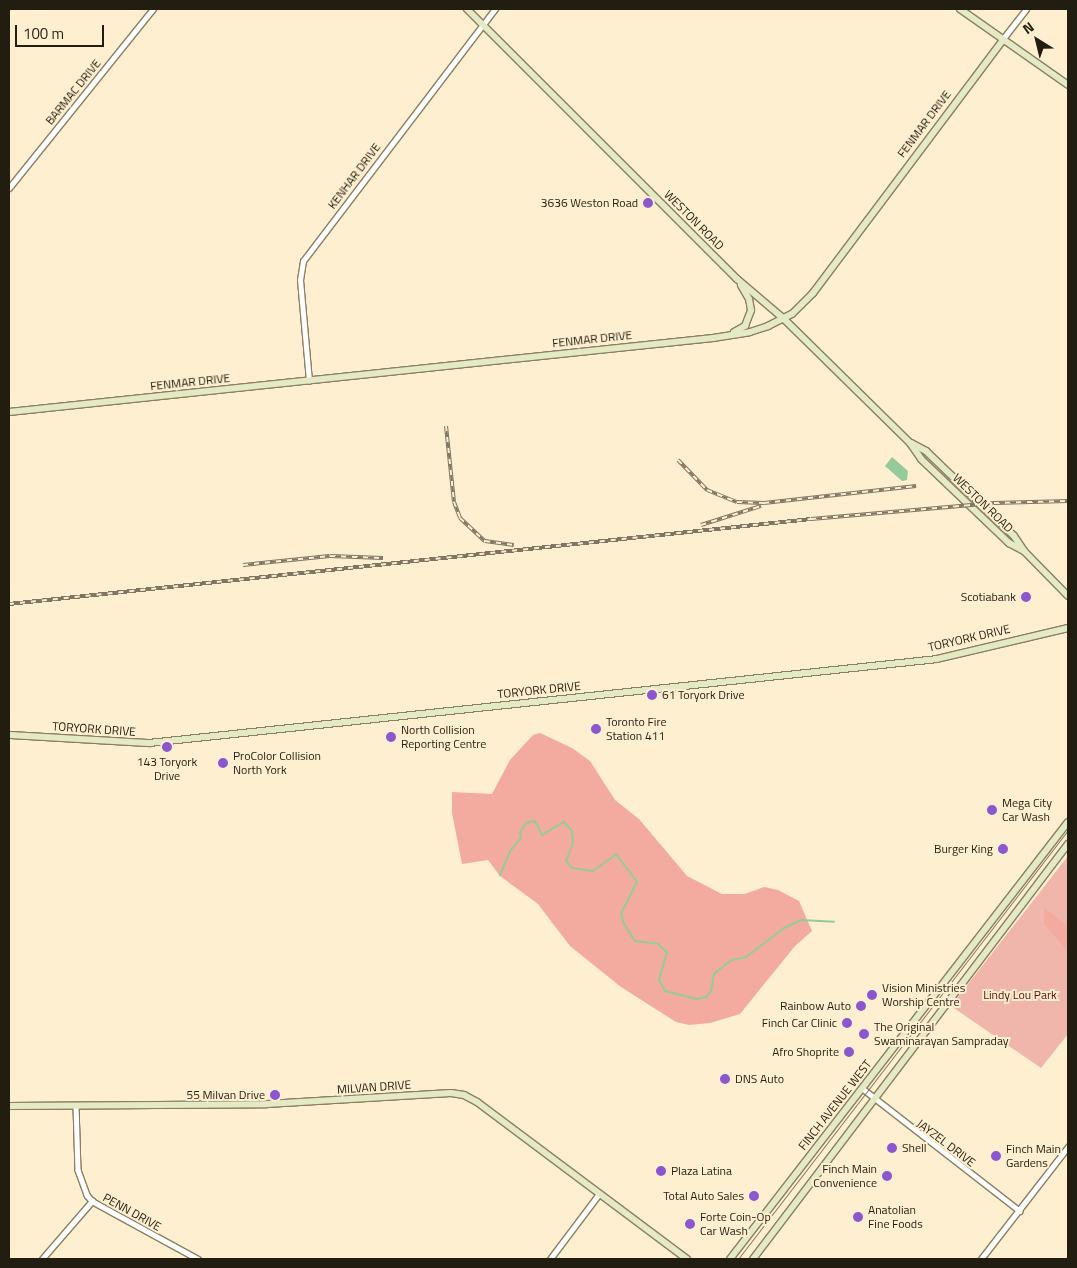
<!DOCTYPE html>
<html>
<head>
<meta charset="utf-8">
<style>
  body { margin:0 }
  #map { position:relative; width:1077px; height:1268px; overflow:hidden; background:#fdefcf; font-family:"Titillium Web",sans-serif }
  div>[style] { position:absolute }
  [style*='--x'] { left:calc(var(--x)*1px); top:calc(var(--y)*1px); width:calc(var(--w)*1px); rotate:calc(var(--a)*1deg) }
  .green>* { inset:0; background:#f0b5ab }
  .forest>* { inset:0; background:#f3ab9f }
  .water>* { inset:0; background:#95ca9a }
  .stream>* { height:2px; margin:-1px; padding:0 1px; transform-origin:1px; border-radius:1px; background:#95ca9a }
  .roads { filter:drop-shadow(1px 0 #8b7f62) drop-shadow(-1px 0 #8b7f62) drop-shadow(0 1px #8b7f62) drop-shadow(0 -1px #8b7f62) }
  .street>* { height:4.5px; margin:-2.25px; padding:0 2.25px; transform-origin:2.25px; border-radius:2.25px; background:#fff }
  .secondary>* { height:6px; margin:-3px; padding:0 3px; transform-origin:3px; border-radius:3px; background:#e5eac6 }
  .tram>* { height:1px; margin:-0.5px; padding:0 0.5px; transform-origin:0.5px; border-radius:0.5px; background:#7e7661 }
  .rail>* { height:4px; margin-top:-2px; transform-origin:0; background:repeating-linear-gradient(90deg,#fdefcf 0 5.5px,#7e7661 0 11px); box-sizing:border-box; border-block:1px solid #7e7661 }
  .dots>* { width:14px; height:14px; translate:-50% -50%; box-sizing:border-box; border:2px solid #fdefcf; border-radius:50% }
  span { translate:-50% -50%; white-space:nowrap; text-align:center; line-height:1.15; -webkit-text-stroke:4px #fdefcf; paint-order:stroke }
  .street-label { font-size:12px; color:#211d11 }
  .poi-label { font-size:12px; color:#211d11 }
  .right { translate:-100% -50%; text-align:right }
  .left { translate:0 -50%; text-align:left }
  .park-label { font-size:12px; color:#5c0603 }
  .frame { position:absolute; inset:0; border:10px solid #211d11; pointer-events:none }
  .north { position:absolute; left:1012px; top:15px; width:50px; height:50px; -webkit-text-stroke:4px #fdefcf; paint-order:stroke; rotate:324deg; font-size:14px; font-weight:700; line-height:20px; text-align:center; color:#211d11 }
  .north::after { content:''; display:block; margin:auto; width:18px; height:22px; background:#211d11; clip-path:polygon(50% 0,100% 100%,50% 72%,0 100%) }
  .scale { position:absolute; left:15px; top:25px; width:89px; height:22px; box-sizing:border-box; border:2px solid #211d11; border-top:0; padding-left:6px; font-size:15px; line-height:18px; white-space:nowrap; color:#211d11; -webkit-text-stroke:4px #fdefcf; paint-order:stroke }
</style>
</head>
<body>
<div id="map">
  <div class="green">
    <div style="clip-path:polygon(1068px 856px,1068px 1034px,1041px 1068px,951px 1006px)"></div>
  </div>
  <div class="forest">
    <div style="clip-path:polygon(540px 733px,572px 748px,590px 761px,615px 800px,639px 819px,687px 876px,722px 894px,745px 894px,764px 887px,778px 890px,799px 901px,812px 931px,795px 946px,740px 1014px,710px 1023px,689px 1025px,676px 1022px,621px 987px,570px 946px,538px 904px,500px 876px,488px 860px,462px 864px,452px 813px,452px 792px,492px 794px,510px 760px,533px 735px)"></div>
    <div style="clip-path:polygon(1044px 907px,1068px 927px,1068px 952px,1044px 924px)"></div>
  </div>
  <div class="water">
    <div style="clip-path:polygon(892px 457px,908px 471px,907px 480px,902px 481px,885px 466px)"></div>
  </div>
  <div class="stream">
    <div style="--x:500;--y:875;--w:26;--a:-67"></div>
    <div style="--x:510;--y:851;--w:17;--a:-50"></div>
    <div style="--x:521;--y:838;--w:6;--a:-99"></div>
    <div style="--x:520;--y:832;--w:11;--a:-56"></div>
    <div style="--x:526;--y:823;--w:9;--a:-13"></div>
    <div style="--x:535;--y:821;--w:16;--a:63"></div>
    <div style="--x:542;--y:835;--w:26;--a:-31"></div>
    <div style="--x:564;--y:822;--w:12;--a:48"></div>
    <div style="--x:572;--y:831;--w:12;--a:85"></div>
    <div style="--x:573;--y:843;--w:19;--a:111"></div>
    <div style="--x:566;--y:861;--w:9;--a:49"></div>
    <div style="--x:572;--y:868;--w:21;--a:8"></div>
    <div style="--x:593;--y:871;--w:29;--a:-36"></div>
    <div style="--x:616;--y:854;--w:35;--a:53"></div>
    <div style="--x:637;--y:882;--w:35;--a:117"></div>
    <div style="--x:621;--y:913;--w:9;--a:77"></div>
    <div style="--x:623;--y:922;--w:22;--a:58"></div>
    <div style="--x:635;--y:941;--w:23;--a:7"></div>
    <div style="--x:658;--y:944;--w:12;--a:42"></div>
    <div style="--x:667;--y:952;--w:29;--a:106"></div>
    <div style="--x:659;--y:980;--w:13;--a:61"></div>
    <div style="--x:665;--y:991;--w:33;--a:14"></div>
    <div style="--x:697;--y:999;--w:9;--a:-13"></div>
    <div style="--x:706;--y:997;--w:8;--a:-50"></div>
    <div style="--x:711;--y:991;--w:17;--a:-80"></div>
    <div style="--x:714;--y:974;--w:22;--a:-39"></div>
    <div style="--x:731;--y:960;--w:15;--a:-11"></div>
    <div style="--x:746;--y:957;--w:48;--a:-37.3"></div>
    <div style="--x:784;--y:928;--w:19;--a:-25"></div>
    <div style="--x:801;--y:920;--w:33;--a:3"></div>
  </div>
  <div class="roads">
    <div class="street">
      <div style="--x:1002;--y:40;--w:39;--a:-52"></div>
      <div style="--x:9;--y:188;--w:230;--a:-51.2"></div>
      <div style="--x:309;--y:381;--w:101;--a:-95.1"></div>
      <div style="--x:300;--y:280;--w:19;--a:-81"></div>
      <div style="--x:303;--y:261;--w:317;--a:-52.7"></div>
      <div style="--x:862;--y:1088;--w:200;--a:37.9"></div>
      <div style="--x:76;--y:1106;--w:64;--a:88.2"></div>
      <div style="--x:78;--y:1170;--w:27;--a:70"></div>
      <div style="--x:87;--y:1195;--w:8;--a:50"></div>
      <div style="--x:92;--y:1201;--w:121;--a:28.7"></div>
      <div style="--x:42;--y:1259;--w:77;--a:-49.2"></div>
      <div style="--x:550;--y:1259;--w:81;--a:-53"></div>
      <div style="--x:981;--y:1259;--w:142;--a:-52.2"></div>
    </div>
    <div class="secondary">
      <div style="--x:467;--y:9;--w:382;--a:45"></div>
      <div style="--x:737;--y:279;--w:62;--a:40.4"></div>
      <div style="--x:784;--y:319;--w:177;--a:44.5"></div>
      <div style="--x:910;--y:443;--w:19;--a:55"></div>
      <div style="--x:921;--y:459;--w:122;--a:43.7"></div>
      <div style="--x:1009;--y:543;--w:17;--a:28"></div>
      <div style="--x:960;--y:9;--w:132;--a:35.1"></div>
      <div style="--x:734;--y:332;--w:13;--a:-29"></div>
      <div style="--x:745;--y:326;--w:17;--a:-69"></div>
      <div style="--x:751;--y:310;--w:11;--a:-100"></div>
      <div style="--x:749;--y:299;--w:16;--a:-120"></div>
      <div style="--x:9;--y:412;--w:708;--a:-6"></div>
      <div style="--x:713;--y:338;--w:37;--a:-9"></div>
      <div style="--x:750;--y:332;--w:19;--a:-18"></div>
      <div style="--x:768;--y:326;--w:27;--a:-27"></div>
      <div style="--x:792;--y:314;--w:30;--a:-45"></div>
      <div style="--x:813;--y:293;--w:315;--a:-53.1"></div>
      <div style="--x:911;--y:443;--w:17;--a:28"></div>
      <div style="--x:926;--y:451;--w:122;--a:44"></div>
      <div style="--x:1014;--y:536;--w:18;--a:56"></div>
      <div style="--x:1024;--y:551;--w:63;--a:45.6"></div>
      <div style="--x:9;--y:735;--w:140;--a:3.3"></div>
      <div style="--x:149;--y:743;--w:792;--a:-6.08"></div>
      <div style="--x:937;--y:659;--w:135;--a:-13.3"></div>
      <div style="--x:9;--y:1106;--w:258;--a:-0.4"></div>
      <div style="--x:267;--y:1104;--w:184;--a:-3.4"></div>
      <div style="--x:451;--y:1093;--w:13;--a:9"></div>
      <div style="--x:464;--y:1095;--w:15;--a:28"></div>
      <div style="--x:477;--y:1102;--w:262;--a:36.8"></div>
      <div style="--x:730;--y:1259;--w:552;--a:-52.28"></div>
      <div style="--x:753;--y:1259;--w:521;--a:-52.8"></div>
    </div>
  </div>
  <div class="tram">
    <div style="--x:738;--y:1259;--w:541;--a:-52.43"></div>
  </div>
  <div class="rail">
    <div style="--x:446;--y:426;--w:76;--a:84"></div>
    <div style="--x:454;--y:502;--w:17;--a:69"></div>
    <div style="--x:460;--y:518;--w:34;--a:43"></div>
    <div style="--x:485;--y:541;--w:29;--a:8"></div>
    <div style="--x:678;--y:460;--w:42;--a:46"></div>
    <div style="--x:707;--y:490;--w:32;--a:22"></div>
    <div style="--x:737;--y:502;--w:27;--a:2"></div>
    <div style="--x:764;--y:503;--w:153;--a:-6.4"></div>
    <div style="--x:701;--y:525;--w:63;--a:-17.6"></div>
    <div style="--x:243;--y:565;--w:87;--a:-5.9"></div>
    <div style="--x:330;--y:556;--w:53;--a:2.2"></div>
    <div style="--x:9;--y:604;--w:806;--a:-6.05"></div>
    <div style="--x:811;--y:519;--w:184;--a:-5"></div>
    <div style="--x:994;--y:503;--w:74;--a:-1.5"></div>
  </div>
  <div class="dots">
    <div style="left:648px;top:203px;background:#8c56ce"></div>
    <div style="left:1026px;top:597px;background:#8c56ce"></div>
    <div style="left:652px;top:695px;background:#8c56ce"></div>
    <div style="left:596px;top:729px;background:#8c56ce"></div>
    <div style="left:391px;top:737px;background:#8c56ce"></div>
    <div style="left:167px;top:747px;background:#8c56ce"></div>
    <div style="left:223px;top:763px;background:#8c56ce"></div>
    <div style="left:992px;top:810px;background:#8c56ce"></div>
    <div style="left:1003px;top:849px;background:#8c56ce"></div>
    <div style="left:872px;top:995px;background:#8c56ce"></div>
    <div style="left:861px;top:1006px;background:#8c56ce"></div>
    <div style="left:847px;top:1023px;background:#8c56ce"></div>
    <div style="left:864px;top:1034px;background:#8c56ce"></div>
    <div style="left:849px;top:1052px;background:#8c56ce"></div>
    <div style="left:725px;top:1079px;background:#8c56ce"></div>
    <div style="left:275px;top:1095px;background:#8c56ce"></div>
    <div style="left:892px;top:1148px;background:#8c56ce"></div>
    <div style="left:996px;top:1156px;background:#8c56ce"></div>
    <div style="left:661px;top:1171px;background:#8c56ce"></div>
    <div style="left:887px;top:1176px;background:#8c56ce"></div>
    <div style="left:754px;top:1196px;background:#8c56ce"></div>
    <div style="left:858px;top:1217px;background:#8c56ce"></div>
    <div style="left:690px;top:1224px;background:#8c56ce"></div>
  </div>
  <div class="street-label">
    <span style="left:73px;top:92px;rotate:-51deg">BARMAC DRIVE</span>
    <span style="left:924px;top:124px;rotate:-53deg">FENMAR DRIVE</span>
    <span style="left:354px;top:176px;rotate:-53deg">KENHAR DRIVE</span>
    <span style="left:694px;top:220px;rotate:45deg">WESTON ROAD</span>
    <span style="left:592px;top:339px;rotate:-6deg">FENMAR DRIVE</span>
    <span style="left:190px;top:382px;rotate:-6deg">FENMAR DRIVE</span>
    <span style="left:983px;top:503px;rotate:44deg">WESTON ROAD</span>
    <span style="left:969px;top:638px;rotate:-13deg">TORYORK DRIVE</span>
    <span style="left:539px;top:690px;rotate:-6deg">TORYORK DRIVE</span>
    <span style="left:94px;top:729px;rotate:4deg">TORYORK DRIVE</span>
    <span style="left:374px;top:1087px;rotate:-4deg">MILVAN DRIVE</span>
    <span style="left:835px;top:1105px;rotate:-52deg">FINCH AVENUE WEST</span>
    <span style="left:946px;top:1143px;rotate:37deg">JAYZEL DRIVE</span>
    <span style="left:132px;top:1212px;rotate:29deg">PENN DRIVE</span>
  </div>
  <div class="poi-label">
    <span class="right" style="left:638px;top:203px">3636 Weston Road</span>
    <span class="right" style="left:1016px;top:597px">Scotiabank</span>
    <span class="left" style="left:662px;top:695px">61 Toryork Drive</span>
    <span class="left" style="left:606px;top:729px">Toronto Fire<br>Station 411</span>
    <span class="left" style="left:401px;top:737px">North Collision<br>Reporting Centre</span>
    <span class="left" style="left:233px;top:763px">ProColor Collision<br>North York</span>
    <span style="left:167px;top:769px">143 Toryork<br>Drive</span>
    <span class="left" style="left:1002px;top:810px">Mega City<br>Car Wash</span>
    <span class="right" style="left:993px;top:849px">Burger King</span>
    <span class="left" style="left:882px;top:995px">Vision Ministries<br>Worship Centre</span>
    <span class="right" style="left:851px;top:1006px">Rainbow Auto</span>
    <span class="right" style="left:837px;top:1023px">Finch Car Clinic</span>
    <span class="left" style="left:874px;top:1034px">The Original<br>Swaminarayan Sampraday</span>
    <span class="right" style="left:839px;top:1052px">Afro Shoprite</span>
    <span class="left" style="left:735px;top:1079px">DNS Auto</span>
    <span class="right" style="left:265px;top:1095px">55 Milvan Drive</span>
    <span class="left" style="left:902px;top:1148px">Shell</span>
    <span class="left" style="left:1006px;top:1156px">Finch Main<br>Gardens</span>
    <span class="right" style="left:877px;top:1176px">Finch Main<br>Convenience</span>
    <span class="left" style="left:671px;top:1171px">Plaza Latina</span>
    <span class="right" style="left:744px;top:1196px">Total Auto Sales</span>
    <span class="left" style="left:868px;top:1217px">Anatolian<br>Fine Foods</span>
    <span class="left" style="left:700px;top:1224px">Forte Coin-Op<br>Car Wash</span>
  </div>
  <div class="park-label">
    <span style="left:1020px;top:995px">Lindy Lou Park</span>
  </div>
  <div class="frame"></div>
  <div class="north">N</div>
  <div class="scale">100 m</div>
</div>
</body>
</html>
